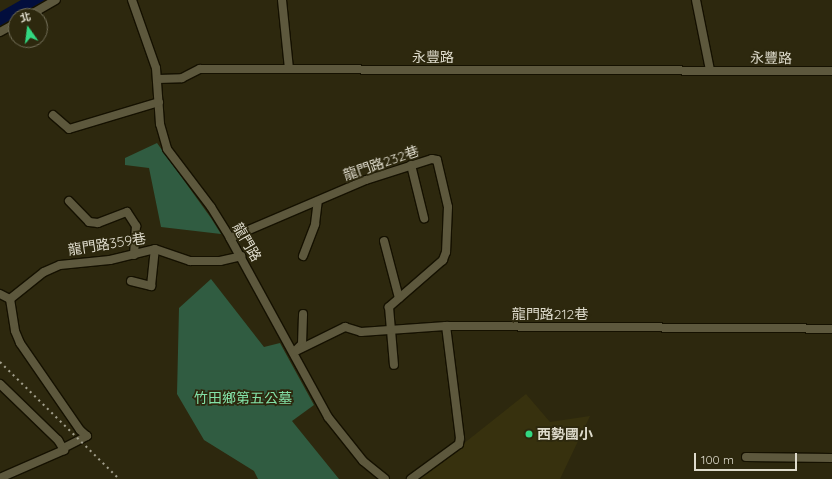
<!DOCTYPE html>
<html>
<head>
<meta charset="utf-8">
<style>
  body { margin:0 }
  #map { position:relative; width:832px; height:479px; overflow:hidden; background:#2d280e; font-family:Quicksand,"Noto Sans TC",sans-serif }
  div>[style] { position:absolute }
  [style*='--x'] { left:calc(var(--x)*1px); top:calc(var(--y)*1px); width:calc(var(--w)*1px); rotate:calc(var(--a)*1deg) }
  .built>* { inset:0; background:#37310e }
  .green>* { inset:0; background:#305c41 }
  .water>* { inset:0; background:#020e3d }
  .roads { filter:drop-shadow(1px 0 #151100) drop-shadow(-1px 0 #151100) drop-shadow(0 1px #151100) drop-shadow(0 -1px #151100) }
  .minor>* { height:8px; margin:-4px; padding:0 4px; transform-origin:4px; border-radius:4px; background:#5d583d }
  .rail>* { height:2px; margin-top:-1px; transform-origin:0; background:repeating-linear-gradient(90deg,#a3a08d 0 2px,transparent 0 6px) }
  .dots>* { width:11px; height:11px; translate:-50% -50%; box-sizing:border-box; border:2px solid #2d280e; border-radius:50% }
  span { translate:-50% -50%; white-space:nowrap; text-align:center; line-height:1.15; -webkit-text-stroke:3.5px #2d280e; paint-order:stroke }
  .street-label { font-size:14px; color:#dedbcc }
  .park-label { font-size:14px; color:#83e1a7 }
  .poi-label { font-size:14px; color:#dedbcc; font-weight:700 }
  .left { translate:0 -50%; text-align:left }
  .north { position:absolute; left:8px; top:8px; width:40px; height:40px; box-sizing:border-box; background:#2d280e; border:1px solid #74705a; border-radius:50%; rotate:346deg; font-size:11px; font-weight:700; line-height:16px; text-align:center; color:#dedbcc }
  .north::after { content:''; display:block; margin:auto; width:14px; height:18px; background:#32d882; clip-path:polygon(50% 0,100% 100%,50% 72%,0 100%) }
  .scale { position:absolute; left:694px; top:453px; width:103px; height:18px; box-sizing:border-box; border:2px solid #dedbcc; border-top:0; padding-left:5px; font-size:12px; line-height:14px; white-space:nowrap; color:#dedbcc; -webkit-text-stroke:3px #2d280e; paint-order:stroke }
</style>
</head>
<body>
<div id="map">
  <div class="built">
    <div style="clip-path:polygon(526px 394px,550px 422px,590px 416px,560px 479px,419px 479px)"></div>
  </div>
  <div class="green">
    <div style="clip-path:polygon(157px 143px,211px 218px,221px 234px,161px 227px,149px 168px,125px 165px,125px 158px)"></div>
    <div style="clip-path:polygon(211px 279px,264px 347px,280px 343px,314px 405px,292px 421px,339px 479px,258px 479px,254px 471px,204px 440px,177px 394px,179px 308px)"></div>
  </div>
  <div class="water">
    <div style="clip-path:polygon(21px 0,45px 0,0 26px,0 12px)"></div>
  </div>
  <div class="roads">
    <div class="minor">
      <div style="--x:132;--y:0;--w:72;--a:70.6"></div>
      <div style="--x:156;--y:68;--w:56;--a:85.9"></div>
      <div style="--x:160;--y:124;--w:26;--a:74"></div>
      <div style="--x:167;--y:149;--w:73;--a:52.8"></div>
      <div style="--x:211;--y:207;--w:36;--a:58"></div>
      <div style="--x:230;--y:238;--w:204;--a:61.3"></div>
      <div style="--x:328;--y:417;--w:56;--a:51.5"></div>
      <div style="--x:363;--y:461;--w:28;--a:39"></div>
      <div style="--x:282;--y:0;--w:69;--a:84.2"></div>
      <div style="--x:696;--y:0;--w:71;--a:78.7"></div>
      <div style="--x:28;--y:16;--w:32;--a:-30"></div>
      <div style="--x:0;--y:32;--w:18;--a:-29"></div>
      <div style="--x:158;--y:79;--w:24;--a:-2"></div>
      <div style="--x:182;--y:78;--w:20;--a:-27"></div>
      <div style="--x:200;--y:69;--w:632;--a:0.18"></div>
      <div style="--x:53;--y:115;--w:21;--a:41"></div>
      <div style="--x:69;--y:129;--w:94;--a:-16.7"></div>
      <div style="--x:411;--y:165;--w:55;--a:76.2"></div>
      <div style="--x:69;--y:201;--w:29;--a:46"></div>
      <div style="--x:89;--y:222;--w:9;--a:6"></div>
      <div style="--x:98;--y:223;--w:31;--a:-21"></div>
      <div style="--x:127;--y:212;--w:17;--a:57"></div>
      <div style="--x:136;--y:226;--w:29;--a:94"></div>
      <div style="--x:230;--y:238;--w:148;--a:-23.1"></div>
      <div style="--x:366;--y:180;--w:69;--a:-17.7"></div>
      <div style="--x:432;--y:159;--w:5;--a:11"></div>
      <div style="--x:437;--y:160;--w:48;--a:76.8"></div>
      <div style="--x:448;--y:207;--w:45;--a:92.5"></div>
      <div style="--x:446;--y:252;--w:9;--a:111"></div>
      <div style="--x:443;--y:260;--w:72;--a:139"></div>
      <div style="--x:389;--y:307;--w:58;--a:85.1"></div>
      <div style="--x:384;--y:241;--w:59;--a:75.3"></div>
      <div style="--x:303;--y:256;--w:34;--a:-69"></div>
      <div style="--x:315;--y:224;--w:23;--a:-83"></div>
      <div style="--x:131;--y:281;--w:21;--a:14"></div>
      <div style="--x:151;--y:286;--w:37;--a:-84"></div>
      <div style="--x:0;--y:294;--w:11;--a:27"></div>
      <div style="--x:10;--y:299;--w:32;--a:81"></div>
      <div style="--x:15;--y:331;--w:13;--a:67"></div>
      <div style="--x:20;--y:343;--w:106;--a:55.4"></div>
      <div style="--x:80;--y:430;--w:9;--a:41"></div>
      <div style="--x:87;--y:436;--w:27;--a:153"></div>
      <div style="--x:10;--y:299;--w:43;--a:-38.5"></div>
      <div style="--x:44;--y:272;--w:17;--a:-24"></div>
      <div style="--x:60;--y:265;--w:50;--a:-5.7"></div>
      <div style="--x:110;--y:260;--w:46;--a:-13.7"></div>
      <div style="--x:155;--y:249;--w:37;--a:19"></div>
      <div style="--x:190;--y:261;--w:30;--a:0"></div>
      <div style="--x:220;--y:261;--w:22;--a:-13"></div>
      <div style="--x:296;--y:350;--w:8;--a:-45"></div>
      <div style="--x:302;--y:344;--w:30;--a:-88"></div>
      <div style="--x:294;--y:352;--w:57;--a:-26.1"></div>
      <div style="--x:345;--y:327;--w:17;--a:17"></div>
      <div style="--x:361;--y:332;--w:85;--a:-4"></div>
      <div style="--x:446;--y:326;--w:386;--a:0.4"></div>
      <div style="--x:0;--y:384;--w:81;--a:44"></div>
      <div style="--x:58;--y:440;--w:12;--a:59"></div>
      <div style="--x:64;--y:450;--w:70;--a:156.4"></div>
      <div style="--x:746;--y:457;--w:86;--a:0.7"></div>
      <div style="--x:411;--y:479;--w:59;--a:-36.1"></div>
      <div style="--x:459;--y:444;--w:6;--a:-81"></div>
      <div style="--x:460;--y:438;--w:113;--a:-97.1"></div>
    </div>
  </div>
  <div class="rail">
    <div style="--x:0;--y:362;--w:167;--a:44.5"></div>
  </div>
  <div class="dots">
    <div style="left:529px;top:434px;background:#32d882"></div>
  </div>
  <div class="street-label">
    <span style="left:433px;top:57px">永豐路</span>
    <span style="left:771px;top:58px;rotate:1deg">永豐路</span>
    <span style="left:381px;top:163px;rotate:-19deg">龍門路232巷</span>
    <span style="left:247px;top:242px;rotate:60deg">龍門路</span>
    <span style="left:107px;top:244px;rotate:-9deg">龍門路359巷</span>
    <span style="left:550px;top:314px">龍門路212巷</span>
  </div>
  <div class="park-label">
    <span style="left:243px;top:398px">竹田鄉第五公墓</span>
  </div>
  <div class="poi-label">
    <span class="left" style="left:537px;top:434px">西勢國小</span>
  </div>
  <div class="north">北</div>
  <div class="scale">100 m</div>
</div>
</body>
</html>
